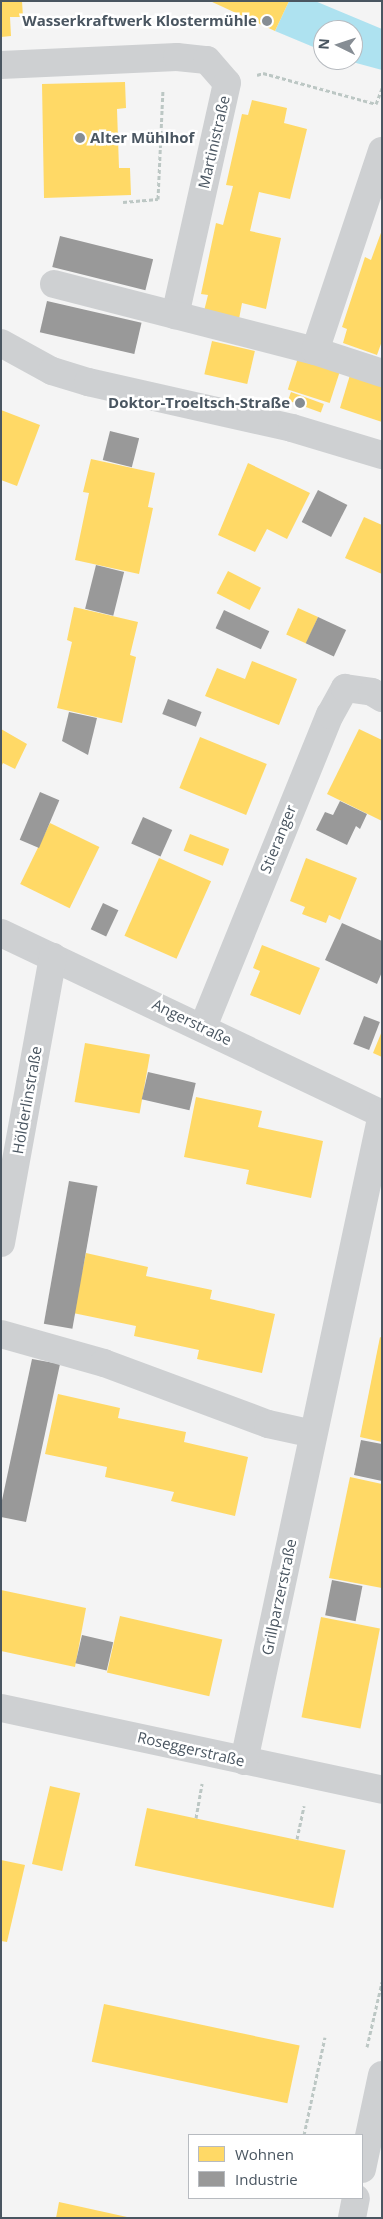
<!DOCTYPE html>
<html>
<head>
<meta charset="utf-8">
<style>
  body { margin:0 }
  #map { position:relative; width:383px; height:2219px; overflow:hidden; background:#f4f4f4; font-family:"Open Sans",sans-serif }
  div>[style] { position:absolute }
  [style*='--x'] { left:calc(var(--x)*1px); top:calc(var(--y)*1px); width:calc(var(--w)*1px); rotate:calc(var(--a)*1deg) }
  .water>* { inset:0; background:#aee2f0 }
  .homes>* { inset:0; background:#ffd966; transform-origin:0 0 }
  .industry>* { inset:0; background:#999; transform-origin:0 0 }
  .path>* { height:3px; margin-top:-1.5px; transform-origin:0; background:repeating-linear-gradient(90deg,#bcc7c4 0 4px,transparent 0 6.5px) }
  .street>* { height:28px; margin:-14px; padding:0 14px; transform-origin:14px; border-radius:14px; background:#ced0d2 }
  .dots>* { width:14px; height:14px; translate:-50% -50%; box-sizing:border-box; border:2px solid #fff; border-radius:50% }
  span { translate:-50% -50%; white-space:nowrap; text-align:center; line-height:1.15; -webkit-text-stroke:5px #fff; paint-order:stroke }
  .poi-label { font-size:15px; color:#4a5661; font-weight:700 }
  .right { translate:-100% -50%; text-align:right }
  .left { translate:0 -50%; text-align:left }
  .street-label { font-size:15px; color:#4a5661 }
  .frame { position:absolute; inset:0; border:2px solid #4a5661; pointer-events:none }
  .legend { position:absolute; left:188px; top:2134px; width:175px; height:65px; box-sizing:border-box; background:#fff; border:1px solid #b7bbc0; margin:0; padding:6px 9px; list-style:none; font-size:15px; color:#4a5661 }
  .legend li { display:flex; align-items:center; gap:10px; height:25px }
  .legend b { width:25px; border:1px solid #b7bbc0 }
  .north { position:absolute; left:313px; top:20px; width:50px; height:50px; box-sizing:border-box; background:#fff; border:1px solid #b7bbc0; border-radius:50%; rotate:274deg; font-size:14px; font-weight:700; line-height:20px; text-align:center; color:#4a5661 }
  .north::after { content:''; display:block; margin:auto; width:18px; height:22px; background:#868d94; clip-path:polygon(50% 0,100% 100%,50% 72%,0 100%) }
</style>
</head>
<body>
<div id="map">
  <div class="water">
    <div style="clip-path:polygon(289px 1px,315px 1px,382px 29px,382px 70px,345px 60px,353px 60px,353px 30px,323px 30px,323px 51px,275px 31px)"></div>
  </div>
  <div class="homes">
    <div style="clip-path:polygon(1px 1px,22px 1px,23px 17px,10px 17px,11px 36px,1px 37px)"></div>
    <div style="clip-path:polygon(210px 1px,289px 1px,275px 31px)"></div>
    <div style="clip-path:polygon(125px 82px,126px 108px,117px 109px,119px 168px,130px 168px,131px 195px,44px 198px,42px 84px)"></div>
    <div style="clip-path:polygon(252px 100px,287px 108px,284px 123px,307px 129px,290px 199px,259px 192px,250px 231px,281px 238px,266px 309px,242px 303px,239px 319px,204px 311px,208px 295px,201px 294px,216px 223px,223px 225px,233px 186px,226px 185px,242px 114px,248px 115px)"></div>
    <div style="clip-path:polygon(382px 230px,382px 341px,377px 355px,343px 343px,347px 329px,342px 327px,365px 257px,371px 260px)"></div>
    <div style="left:212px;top:341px;width:44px;height:34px;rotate:13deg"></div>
    <div style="left:298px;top:358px;width:44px;height:33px;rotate:18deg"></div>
    <div style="clip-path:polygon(350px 375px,382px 386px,382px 422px,340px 408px)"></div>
    <div style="left:291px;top:392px;width:35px;height:9px;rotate:20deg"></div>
    <div style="clip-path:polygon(1px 410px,40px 425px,17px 486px,1px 480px)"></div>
    <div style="clip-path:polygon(91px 459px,155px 473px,148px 507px,153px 508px,139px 574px,75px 560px,89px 493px,83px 492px)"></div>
    <div style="clip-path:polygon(248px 463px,310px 493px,287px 539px,267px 529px,255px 552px,218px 535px)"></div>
    <div style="clip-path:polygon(364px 517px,382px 525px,382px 574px,345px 558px)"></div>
    <div style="left:228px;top:571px;width:37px;height:25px;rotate:27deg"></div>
    <div style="clip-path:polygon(74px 607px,138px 622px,130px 655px,136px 657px,122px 723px,57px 708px,72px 642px,67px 640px)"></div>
    <div style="left:298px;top:608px;width:22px;height:29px;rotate:24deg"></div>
    <div style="clip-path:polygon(252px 661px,297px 679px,279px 725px,205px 696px,217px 668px,245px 679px)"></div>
    <div style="clip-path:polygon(1px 729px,27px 744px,15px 769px,3px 763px,1px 767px)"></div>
    <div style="clip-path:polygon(359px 729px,382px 740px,382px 821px,327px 794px)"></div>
    <div style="left:200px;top:737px;width:72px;height:55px;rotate:22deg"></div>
    <div style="left:50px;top:823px;width:55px;height:68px;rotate:26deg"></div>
    <div style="left:190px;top:834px;width:42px;height:18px;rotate:21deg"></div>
    <div style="left:159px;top:858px;width:57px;height:85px;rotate:24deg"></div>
    <div style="clip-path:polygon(306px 858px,357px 878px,340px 920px,329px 915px,326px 923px,302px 914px,305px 907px,290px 901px)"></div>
    <div style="clip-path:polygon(262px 945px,320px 968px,300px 1015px,250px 995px,260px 971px,253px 968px)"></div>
    <div style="clip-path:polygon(382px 1031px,382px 1057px,373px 1053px)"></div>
    <div style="left:85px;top:1043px;width:66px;height:60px;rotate:10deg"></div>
    <div style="clip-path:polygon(196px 1097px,262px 1111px,258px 1127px,323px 1141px,311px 1198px,246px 1184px,249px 1170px,184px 1157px)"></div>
    <div style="clip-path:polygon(86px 1253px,148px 1267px,146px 1276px,212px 1290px,210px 1299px,275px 1314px,262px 1373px,197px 1359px,199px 1350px,134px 1336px,136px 1326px,73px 1313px)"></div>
    <div style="clip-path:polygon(380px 1337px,382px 1338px,382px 1442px,360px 1437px)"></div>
    <div style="clip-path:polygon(58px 1394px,120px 1408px,118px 1418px,186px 1432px,184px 1442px,248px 1457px,235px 1516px,171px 1501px,174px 1492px,105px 1477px,107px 1467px,45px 1454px)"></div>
    <div style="clip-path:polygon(350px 1477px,382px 1484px,382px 1588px,329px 1578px)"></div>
    <div style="clip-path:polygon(1px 1590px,86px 1608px,75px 1667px,1px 1651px)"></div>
    <div style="left:120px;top:1616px;width:105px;height:58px;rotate:13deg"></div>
    <div style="left:321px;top:1617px;width:60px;height:102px;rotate:11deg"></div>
    <div style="left:50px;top:1786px;width:31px;height:80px;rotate:13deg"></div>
    <div style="left:147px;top:1808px;width:203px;height:59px;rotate:12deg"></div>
    <div style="clip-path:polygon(1px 1860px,25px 1865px,7px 1942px,1px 1941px)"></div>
    <div style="left:104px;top:2004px;width:200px;height:59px;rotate:12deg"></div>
    <div style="clip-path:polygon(59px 2202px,127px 2217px,126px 2218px,56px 2218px)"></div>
  </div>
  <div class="industry">
    <div style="left:60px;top:236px;width:96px;height:32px;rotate:14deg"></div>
    <div style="left:47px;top:301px;width:97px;height:32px;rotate:13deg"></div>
    <div style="left:110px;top:431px;width:30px;height:30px;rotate:14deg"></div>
    <div style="left:318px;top:490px;width:33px;height:36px;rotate:27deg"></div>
    <div style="left:96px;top:565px;width:29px;height:45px;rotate:14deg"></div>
    <div style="left:224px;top:610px;width:50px;height:20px;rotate:25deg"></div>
    <div style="left:318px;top:617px;width:31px;height:29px;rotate:25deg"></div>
    <div style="left:168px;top:699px;width:36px;height:16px;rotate:21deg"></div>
    <div style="clip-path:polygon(69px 712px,97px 718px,88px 755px,62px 741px)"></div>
    <div style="left:40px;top:792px;width:21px;height:52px;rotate:23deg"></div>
    <div style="clip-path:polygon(340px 801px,367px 814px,360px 829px,356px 826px,347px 845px,316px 830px,325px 812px,333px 815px)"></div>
    <div style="left:143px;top:817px;width:32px;height:29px;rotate:24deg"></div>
    <div style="left:103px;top:903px;width:17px;height:29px;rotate:25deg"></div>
    <div style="clip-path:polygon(342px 923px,382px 941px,382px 972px,377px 984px,325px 960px)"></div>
    <div style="left:364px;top:1016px;width:17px;height:30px;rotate:21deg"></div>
    <div style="left:148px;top:1072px;width:49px;height:28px;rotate:13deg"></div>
    <div style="left:69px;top:1181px;width:29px;height:145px;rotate:10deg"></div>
    <div style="clip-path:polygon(32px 1359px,60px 1364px,26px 1522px,1px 1517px,1px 1505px)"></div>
    <div style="clip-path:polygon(361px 1440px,382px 1444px,382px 1481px,354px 1475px)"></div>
    <div style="left:332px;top:1580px;width:31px;height:36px;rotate:11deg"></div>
    <div style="left:82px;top:1635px;width:32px;height:29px;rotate:13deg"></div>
  </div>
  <div class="path">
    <div style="--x:257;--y:75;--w:6;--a:-18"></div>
    <div style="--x:263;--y:73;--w:117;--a:15.3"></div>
    <div style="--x:376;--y:104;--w:17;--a:-69"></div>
    <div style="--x:123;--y:202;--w:35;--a:-5"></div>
    <div style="--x:158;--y:199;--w:109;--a:-87.4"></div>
    <div style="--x:196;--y:1818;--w:35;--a:-80"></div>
    <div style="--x:297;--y:1839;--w:34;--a:-78"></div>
    <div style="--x:367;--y:2047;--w:67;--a:-77"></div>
    <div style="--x:304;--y:2135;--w:100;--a:-77.9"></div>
  </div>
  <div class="street">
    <div style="--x:1;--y:65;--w:176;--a:-2.6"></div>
    <div style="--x:177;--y:57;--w:30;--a:6"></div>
    <div style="--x:207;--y:60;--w:30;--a:49"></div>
    <div style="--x:227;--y:83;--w:238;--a:102.6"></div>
    <div style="--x:54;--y:284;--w:269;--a:14.4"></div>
    <div style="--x:315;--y:351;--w:71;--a:18.2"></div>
    <div style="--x:1;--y:343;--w:58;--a:28.8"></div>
    <div style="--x:52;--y:371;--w:38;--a:17"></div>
    <div style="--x:88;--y:382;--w:209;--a:12.7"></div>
    <div style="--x:292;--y:428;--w:94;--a:16.7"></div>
    <div style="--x:315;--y:351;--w:211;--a:-71.5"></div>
    <div style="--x:1;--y:933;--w:422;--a:25.4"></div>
    <div style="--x:203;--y:1027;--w:337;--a:-67.9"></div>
    <div style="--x:330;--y:715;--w:31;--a:-61"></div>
    <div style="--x:345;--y:688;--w:27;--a:8"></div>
    <div style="--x:372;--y:692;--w:12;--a:31"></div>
    <div style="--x:1;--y:1243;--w:291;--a:-79.7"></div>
    <div style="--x:1;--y:1334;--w:107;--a:15.7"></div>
    <div style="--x:104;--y:1363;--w:175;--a:20.4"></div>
    <div style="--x:268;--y:1424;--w:46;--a:12.5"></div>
    <div style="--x:1;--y:1708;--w:390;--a:12.1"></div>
    <div style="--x:244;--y:1761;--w:662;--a:-77.96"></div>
    <div style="--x:362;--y:2169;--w:96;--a:-78"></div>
    <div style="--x:352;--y:2218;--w:20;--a:-79"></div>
  </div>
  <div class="dots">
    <div style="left:267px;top:21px;background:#868d94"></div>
    <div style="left:80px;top:138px;background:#868d94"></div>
    <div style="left:300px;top:403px;background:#868d94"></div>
  </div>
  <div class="poi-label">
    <span class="right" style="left:257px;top:21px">Wasserkraftwerk Klostermühle</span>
    <span class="left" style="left:90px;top:138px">Alter Mühlhof</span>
    <span class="right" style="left:290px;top:403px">Doktor-Troeltsch-Straße</span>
  </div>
  <div class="street-label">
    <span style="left:214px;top:142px;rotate:-77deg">Martinistraße</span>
    <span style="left:278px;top:839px;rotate:-68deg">Stieranger</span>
    <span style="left:192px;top:1022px;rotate:26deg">Angerstraße</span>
    <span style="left:27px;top:1100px;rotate:-80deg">Hölderlinstraße</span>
    <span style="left:279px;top:1597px;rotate:-78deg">Grillparzerstraße</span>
    <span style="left:191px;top:1749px;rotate:13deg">Roseggerstraße</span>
  </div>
  <div class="frame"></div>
  <ul class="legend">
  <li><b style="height:14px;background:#ffd966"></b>Wohnen</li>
  <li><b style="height:14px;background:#999"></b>Industrie</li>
  </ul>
  <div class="north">N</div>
</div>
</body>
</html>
